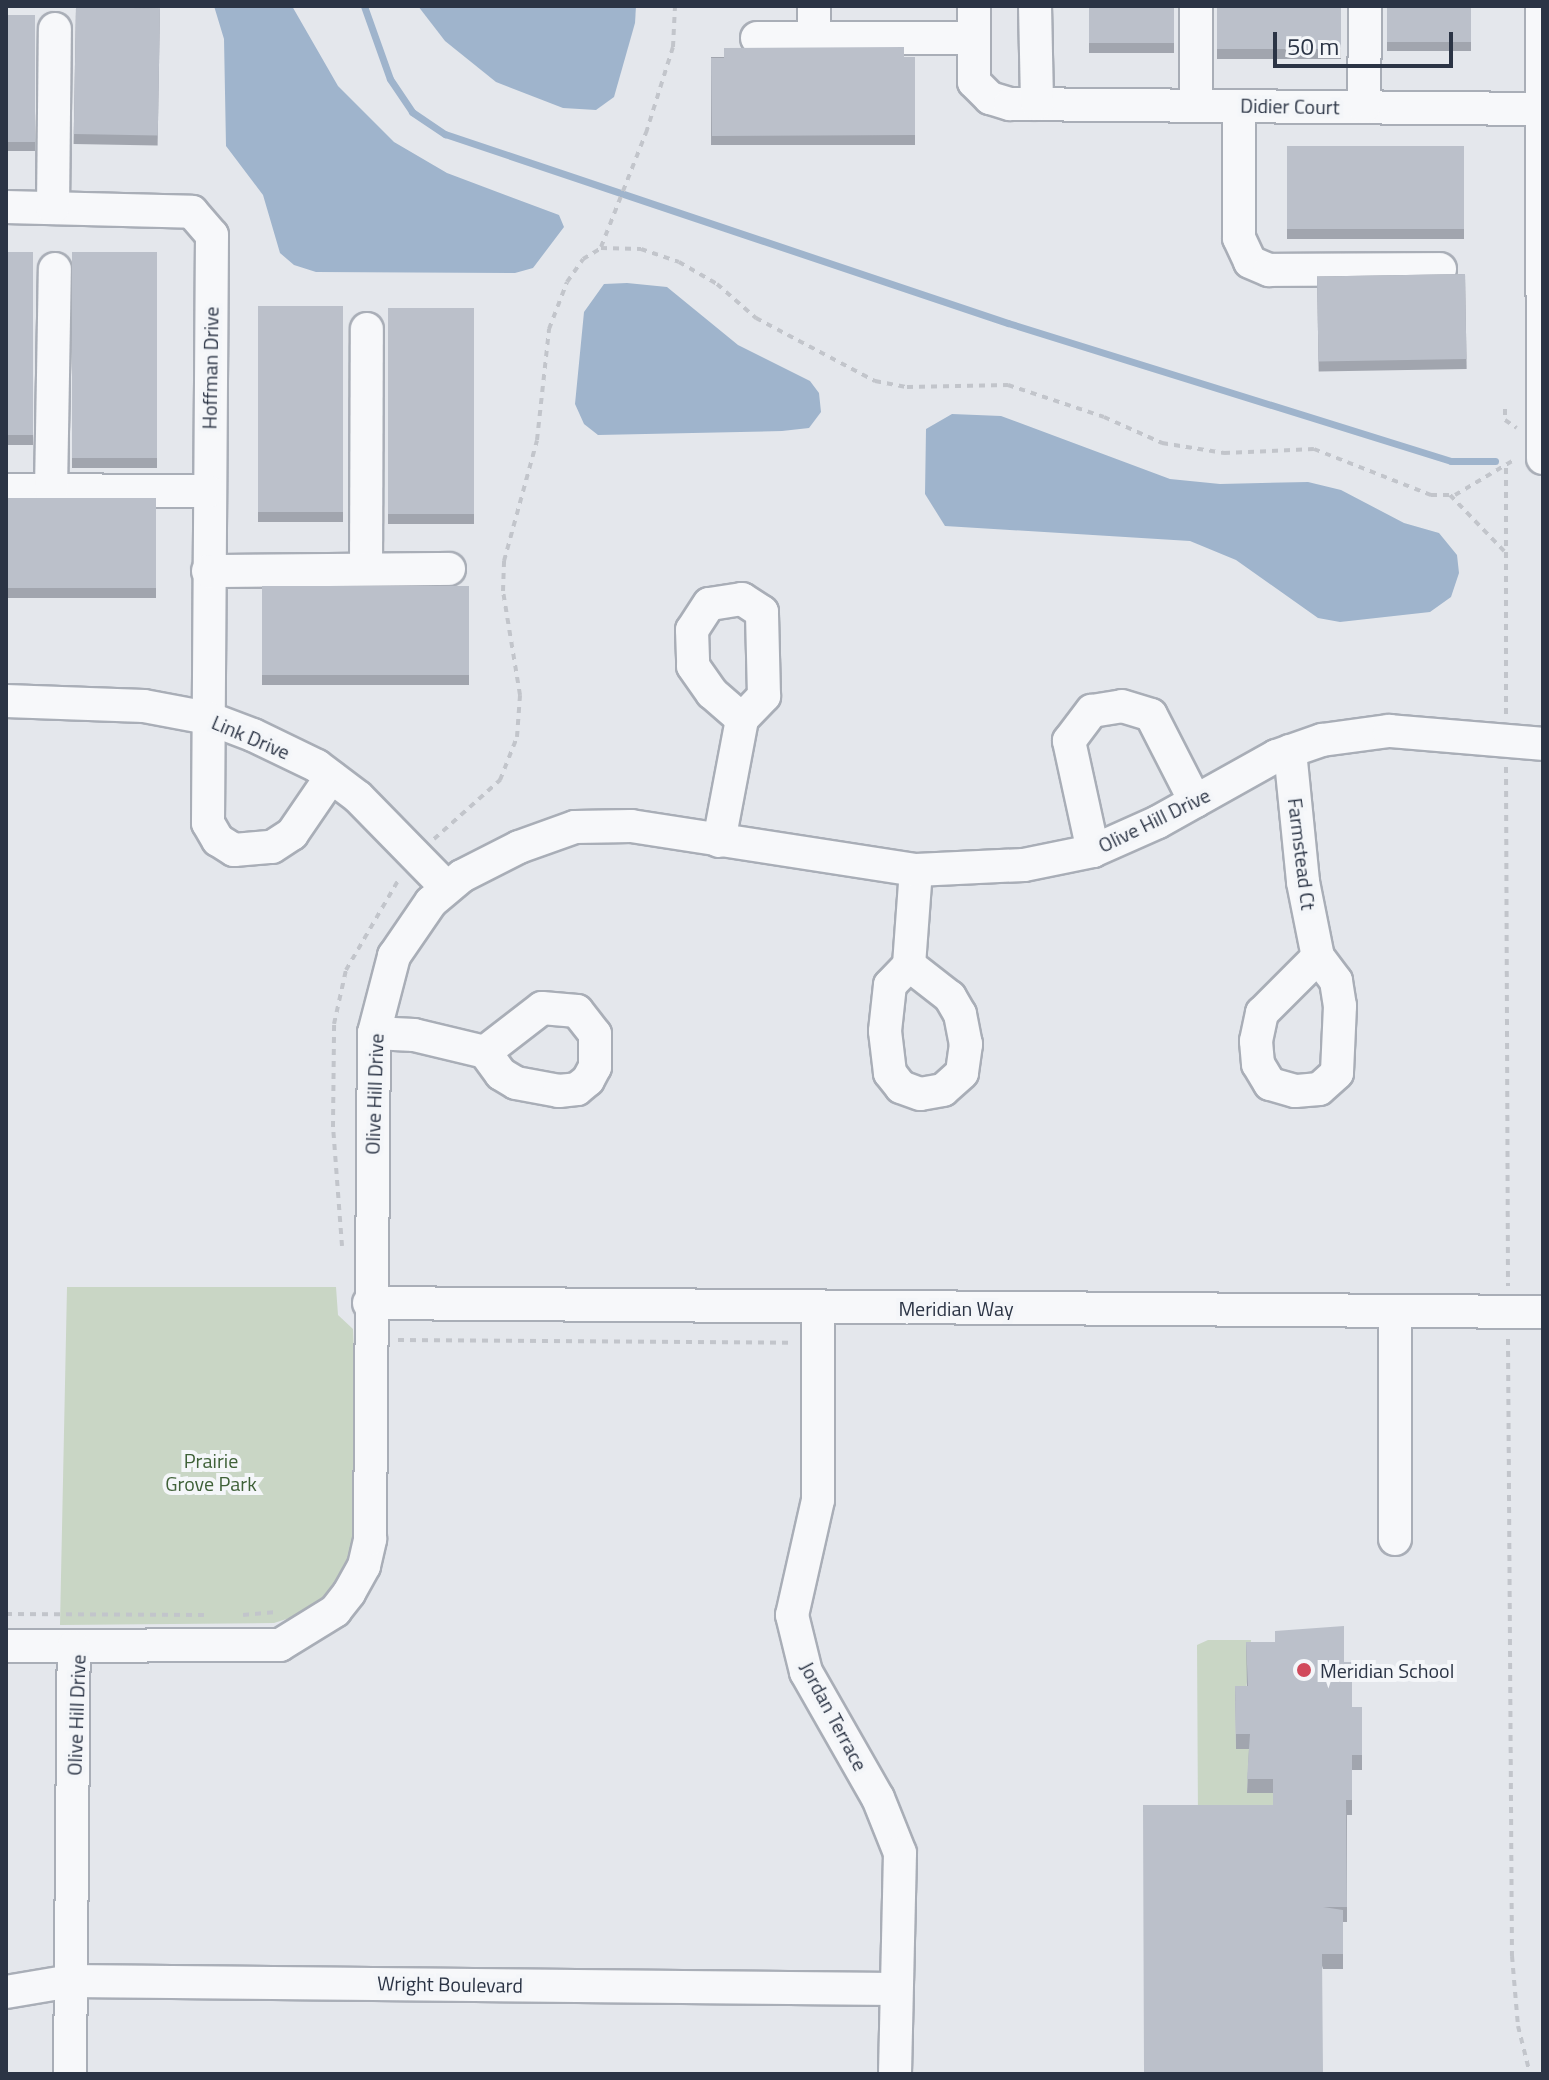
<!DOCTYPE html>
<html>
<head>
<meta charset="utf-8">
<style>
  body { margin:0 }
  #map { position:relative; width:1549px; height:2080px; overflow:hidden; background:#e4e7ec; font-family:"Titillium Web",sans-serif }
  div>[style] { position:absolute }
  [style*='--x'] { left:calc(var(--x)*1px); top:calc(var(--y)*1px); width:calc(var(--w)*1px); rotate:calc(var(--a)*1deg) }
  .green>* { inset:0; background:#c9d6c5 }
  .water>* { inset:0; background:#9fb4cc }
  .stream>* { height:7px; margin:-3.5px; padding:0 3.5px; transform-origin:3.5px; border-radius:3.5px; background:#9fb4cc }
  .path>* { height:4px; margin-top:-2px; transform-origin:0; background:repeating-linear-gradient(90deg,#c2c5cb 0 6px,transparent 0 12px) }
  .roads { filter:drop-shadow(2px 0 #a9aeb7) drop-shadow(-2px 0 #a9aeb7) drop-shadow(0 2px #a9aeb7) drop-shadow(0 -2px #a9aeb7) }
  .minor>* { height:32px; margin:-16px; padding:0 16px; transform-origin:16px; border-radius:16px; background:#f7f8fa }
  .wall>* { inset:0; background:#a1a5ae; transform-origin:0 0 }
  .building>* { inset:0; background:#bbc0ca; transform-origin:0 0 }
  .dots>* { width:22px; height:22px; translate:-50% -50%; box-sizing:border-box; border:4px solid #f4f6f9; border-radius:50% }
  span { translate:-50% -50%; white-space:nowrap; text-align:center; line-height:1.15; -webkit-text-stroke:8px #f4f6f9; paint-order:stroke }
  .street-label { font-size:20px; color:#2b3445 }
  .park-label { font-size:20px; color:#3f6138 }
  .poi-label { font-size:20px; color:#2b3445 }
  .left { translate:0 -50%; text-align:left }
  .frame { position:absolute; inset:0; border:8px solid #2b3445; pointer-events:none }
  .scale { position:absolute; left:1273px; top:32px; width:180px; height:36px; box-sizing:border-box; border:4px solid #2b3445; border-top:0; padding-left:10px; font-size:24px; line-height:28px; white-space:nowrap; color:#2b3445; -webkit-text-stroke:6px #f4f6f9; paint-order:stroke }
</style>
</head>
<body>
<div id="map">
  <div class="green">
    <div style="clip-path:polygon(67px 1287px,336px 1287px,338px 1315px,353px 1329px,361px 1520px,336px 1589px,296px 1616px,274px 1623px,60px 1625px)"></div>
    <div style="clip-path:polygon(1208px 1640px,1251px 1640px,1246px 1692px,1235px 1701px,1236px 1748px,1250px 1749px,1247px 1793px,1273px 1793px,1273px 1819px,1198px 1820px,1197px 1645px)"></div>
  </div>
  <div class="water">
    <div style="clip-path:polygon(214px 6px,292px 6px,338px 86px,394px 142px,447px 173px,559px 215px,564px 227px,533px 268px,515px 273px,316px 272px,294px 265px,280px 253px,263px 195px,226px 146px,224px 39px)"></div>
    <div style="clip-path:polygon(418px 6px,636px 6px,635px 23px,614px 97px,596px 110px,563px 108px,496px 82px,445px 41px)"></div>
    <div style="clip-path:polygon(627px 283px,667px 287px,738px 345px,810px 381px,819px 393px,821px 412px,809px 428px,782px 431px,598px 435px,584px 424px,575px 404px,584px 312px,604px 284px)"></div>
    <div style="clip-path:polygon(952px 414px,1001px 416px,1170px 479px,1220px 484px,1308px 482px,1341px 490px,1404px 523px,1439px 533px,1457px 555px,1459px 573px,1451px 597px,1430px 612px,1340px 622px,1318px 618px,1236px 560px,1190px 541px,945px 526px,925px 494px,926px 429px)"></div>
  </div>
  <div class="stream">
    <div style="--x:364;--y:6;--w:77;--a:70.4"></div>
    <div style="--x:390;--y:79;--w:40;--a:56"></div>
    <div style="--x:412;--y:112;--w:40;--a:34"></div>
    <div style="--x:445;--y:134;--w:594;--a:18.56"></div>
    <div style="--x:1008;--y:323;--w:464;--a:17.3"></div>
    <div style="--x:1451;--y:461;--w:44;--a:0"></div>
  </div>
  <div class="path">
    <div style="--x:601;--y:247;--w:123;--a:-68.5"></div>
    <div style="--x:646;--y:133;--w:90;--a:-72.6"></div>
    <div style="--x:673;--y:47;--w:41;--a:-87.2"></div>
    <div style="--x:1505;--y:409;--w:11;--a:90"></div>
    <div style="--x:1505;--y:420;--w:14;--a:34"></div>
    <div style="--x:1506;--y:468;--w:246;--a:90"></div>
    <div style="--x:1450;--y:495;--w:78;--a:46"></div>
    <div style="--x:1506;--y:767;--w:519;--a:89.78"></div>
    <div style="--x:434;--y:839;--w:89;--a:-41.8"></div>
    <div style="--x:500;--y:780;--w:46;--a:-68.4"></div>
    <div style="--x:517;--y:737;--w:42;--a:-85.9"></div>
    <div style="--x:520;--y:695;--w:105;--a:-99.3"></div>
    <div style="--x:503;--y:591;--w:30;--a:-88"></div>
    <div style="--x:504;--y:561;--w:125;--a:-74.7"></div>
    <div style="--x:537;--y:440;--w:112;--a:-83.8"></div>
    <div style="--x:549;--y:329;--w:50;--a:-69"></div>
    <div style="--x:567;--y:282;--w:28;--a:-55"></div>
    <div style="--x:583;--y:259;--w:21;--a:-31"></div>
    <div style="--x:601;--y:248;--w:40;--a:1.4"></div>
    <div style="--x:641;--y:249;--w:40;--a:18.9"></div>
    <div style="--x:679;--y:262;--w:44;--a:30.1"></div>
    <div style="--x:717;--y:284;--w:52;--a:41.1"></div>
    <div style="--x:756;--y:318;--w:135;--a:27.9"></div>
    <div style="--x:875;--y:381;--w:33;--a:11"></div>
    <div style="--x:907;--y:387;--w:101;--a:-1.1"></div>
    <div style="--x:1008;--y:385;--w:101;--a:18.4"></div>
    <div style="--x:1104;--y:417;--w:64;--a:24.1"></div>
    <div style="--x:1162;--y:443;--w:63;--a:9.2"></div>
    <div style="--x:1224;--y:453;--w:90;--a:-2.5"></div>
    <div style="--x:1314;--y:449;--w:126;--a:21.5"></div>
    <div style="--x:1431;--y:495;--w:24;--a:0"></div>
    <div style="--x:1455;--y:495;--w:69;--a:-30.7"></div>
    <div style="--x:342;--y:1246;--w:119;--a:-94.3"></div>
    <div style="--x:333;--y:1127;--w:103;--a:-89.4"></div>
    <div style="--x:334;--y:1024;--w:55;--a:-77.5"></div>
    <div style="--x:346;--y:970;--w:105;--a:-59.8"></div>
    <div style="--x:1508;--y:1339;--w:617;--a:89.63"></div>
    <div style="--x:1512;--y:1956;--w:70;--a:85.1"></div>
    <div style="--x:1518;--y:2026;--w:49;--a:76"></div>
    <div style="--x:398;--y:1340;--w:394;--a:0.4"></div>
    <div style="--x:6;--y:1614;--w:201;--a:0.3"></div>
    <div style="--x:243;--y:1615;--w:36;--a:-5"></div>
  </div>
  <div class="roads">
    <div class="minor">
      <div style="--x:814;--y:6;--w:31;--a:90"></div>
      <div style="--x:974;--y:6;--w:76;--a:90"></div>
      <div style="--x:974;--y:82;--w:23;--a:45"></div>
      <div style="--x:990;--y:98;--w:21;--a:17"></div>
      <div style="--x:1010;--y:104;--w:533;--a:0.54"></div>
      <div style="--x:1035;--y:6;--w:98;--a:88.8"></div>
      <div style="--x:1542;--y:6;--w:452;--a:89.9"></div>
      <div style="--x:757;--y:38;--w:217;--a:0"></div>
      <div style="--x:1196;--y:106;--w:100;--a:-90"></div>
      <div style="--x:1239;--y:106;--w:132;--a:90"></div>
      <div style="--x:1239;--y:238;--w:26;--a:65"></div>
      <div style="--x:1250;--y:262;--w:21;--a:23"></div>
      <div style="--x:1269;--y:270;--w:171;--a:-0.3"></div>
      <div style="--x:1364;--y:107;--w:101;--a:-89.4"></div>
      <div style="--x:6;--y:207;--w:186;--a:1.5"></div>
      <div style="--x:192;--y:212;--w:30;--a:49"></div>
      <div style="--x:212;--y:235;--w:588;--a:90.39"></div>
      <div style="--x:208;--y:823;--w:20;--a:60"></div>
      <div style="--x:218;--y:840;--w:19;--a:32"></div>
      <div style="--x:234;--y:850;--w:38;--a:-5"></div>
      <div style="--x:272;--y:847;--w:24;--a:-33"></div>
      <div style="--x:292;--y:834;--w:69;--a:-55.6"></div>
      <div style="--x:53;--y:208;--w:179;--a:-89.4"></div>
      <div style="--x:6;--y:490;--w:202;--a:0.3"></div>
      <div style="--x:51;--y:490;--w:221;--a:-89"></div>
      <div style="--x:366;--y:569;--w:240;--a:-89.8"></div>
      <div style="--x:208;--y:571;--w:241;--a:-0.5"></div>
      <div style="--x:6;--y:701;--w:138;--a:2.1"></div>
      <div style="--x:144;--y:706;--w:65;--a:10.6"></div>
      <div style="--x:208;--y:718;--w:48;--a:20.7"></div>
      <div style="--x:253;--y:735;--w:71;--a:25.8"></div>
      <div style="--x:317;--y:766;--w:51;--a:37.1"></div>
      <div style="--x:358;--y:797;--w:127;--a:45.6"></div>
      <div style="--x:1290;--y:751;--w:132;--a:84.3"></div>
      <div style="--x:1303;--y:882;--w:76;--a:78.7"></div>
      <div style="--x:1318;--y:957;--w:30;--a:53"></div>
      <div style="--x:1336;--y:981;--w:25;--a:81"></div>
      <div style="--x:1340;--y:1006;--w:67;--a:92.6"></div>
      <div style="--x:1337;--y:1073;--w:24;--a:138"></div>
      <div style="--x:1319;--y:1089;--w:24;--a:175"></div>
      <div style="--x:1295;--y:1091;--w:26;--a:-164"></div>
      <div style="--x:1270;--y:1084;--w:23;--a:-121"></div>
      <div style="--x:1258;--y:1064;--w:23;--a:-95"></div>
      <div style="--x:1256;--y:1041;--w:29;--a:-78"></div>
      <div style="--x:1262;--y:1013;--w:79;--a:-45"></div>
      <div style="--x:719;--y:841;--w:124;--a:-79.3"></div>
      <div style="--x:742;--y:719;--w:32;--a:-46"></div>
      <div style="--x:764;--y:696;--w:84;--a:-91.4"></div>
      <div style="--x:762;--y:612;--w:24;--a:-147"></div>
      <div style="--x:742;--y:599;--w:33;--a:171"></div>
      <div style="--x:709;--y:604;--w:31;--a:123"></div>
      <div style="--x:692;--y:630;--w:36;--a:88"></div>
      <div style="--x:693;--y:666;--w:33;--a:55"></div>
      <div style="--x:712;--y:693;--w:40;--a:41"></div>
      <div style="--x:1093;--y:851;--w:113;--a:-102.3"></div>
      <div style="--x:1069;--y:741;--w:38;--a:-53"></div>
      <div style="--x:1092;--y:711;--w:30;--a:-9"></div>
      <div style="--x:1122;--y:706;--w:30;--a:17"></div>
      <div style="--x:1151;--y:715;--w:97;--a:62.9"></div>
      <div style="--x:909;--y:965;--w:52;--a:38"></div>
      <div style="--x:950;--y:997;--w:20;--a:60"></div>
      <div style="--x:960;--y:1014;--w:31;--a:79"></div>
      <div style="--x:966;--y:1044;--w:29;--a:98"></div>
      <div style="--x:962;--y:1073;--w:25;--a:138"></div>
      <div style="--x:943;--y:1090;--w:23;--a:170"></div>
      <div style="--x:920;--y:1094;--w:20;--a:-160"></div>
      <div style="--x:901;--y:1087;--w:18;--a:-128"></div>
      <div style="--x:890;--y:1073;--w:42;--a:-96.8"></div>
      <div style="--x:885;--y:1031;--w:46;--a:-83.8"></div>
      <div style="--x:890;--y:985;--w:28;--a:-46"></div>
      <div style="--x:909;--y:965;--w:95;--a:-85.8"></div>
      <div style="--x:374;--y:1033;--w:40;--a:2.9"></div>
      <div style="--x:414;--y:1035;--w:73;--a:13.5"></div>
      <div style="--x:485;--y:1052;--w:27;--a:54"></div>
      <div style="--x:501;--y:1074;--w:17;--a:31"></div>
      <div style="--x:516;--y:1083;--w:44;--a:10.5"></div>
      <div style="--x:559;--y:1091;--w:18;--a:-6"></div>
      <div style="--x:577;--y:1089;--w:14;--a:-39"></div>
      <div style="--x:588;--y:1080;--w:15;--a:-62"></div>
      <div style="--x:595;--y:1067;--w:33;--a:-90"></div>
      <div style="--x:595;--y:1034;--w:29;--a:-128"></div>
      <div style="--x:577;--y:1011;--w:35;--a:-175"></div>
      <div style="--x:542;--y:1008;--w:72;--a:142.3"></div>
      <div style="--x:369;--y:1303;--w:1174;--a:0.44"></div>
      <div style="--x:818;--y:1306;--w:194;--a:90"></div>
      <div style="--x:818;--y:1500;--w:118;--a:102.7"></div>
      <div style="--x:792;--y:1615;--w:59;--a:76.2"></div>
      <div style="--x:806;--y:1672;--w:145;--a:60.3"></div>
      <div style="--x:878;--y:1798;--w:59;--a:68.2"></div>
      <div style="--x:900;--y:1853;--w:221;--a:91.3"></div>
      <div style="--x:1395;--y:1311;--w:228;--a:90"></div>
      <div style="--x:6;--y:1646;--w:274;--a:-0.2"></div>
      <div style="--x:280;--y:1645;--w:65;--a:-31.7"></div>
      <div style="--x:335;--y:1611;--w:23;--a:-52"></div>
      <div style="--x:349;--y:1593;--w:31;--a:-61"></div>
      <div style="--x:364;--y:1566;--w:28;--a:-77"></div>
      <div style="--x:370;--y:1539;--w:506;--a:-89.55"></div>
      <div style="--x:374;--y:1033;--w:80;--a:-75.4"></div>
      <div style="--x:394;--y:956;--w:65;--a:-55.6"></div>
      <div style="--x:431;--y:902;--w:40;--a:-40"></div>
      <div style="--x:462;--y:876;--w:64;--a:-27"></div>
      <div style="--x:519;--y:847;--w:59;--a:-19.7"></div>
      <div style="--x:575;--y:827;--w:56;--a:-1"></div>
      <div style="--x:631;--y:826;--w:288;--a:8.8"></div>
      <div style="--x:916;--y:870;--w:108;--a:-2.7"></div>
      <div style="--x:1024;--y:865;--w:70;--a:-11.5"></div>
      <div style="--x:1093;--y:851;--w:71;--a:-24"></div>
      <div style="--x:1158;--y:822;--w:135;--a:-29.2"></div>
      <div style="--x:1276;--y:756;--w:49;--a:-19.2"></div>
      <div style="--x:1322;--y:740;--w:68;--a:-7.7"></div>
      <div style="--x:1389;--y:731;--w:155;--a:4.8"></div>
      <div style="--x:6;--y:1992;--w:66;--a:-9.6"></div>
      <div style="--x:71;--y:1981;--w:824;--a:0.56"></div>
      <div style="--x:70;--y:2074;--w:427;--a:-89.5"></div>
    </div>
  </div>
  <div class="wall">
    <div style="left:1089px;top:6px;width:85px;height:47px"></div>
    <div style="left:1217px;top:6px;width:124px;height:53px"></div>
    <div style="left:1387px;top:6px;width:84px;height:45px"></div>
    <div style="left:76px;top:7px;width:84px;height:137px;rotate:1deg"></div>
    <div style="left:6px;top:15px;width:29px;height:136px"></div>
    <div style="left:915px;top:57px;width:88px;height:204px;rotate:90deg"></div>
    <div style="left:1287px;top:146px;width:177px;height:93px"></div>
    <div style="left:6px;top:252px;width:27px;height:193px"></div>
    <div style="left:72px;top:252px;width:85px;height:216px"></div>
    <div style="left:1465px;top:274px;width:95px;height:148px;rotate:89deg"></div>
    <div style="left:258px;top:306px;width:85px;height:216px"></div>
    <div style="left:388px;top:308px;width:86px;height:216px"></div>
    <div style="left:6px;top:498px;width:150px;height:100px"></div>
    <div style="left:262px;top:586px;width:207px;height:99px"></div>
    <div style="clip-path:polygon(1246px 1642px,1344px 1662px,1352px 1707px,1362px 1707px,1362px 1770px,1352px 1770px,1352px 1815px,1347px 1815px,1347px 1922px,1343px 1922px,1343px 1969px,1323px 1969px,1273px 1805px,1273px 1793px,1247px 1793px,1249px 1749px,1236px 1749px,1235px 1686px,1247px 1686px)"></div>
  </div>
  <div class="building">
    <div style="left:1089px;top:6px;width:85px;height:37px"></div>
    <div style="left:1217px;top:6px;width:124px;height:43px"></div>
    <div style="left:1387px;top:6px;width:84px;height:36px"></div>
    <div style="left:76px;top:7px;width:84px;height:127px;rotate:1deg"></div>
    <div style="left:6px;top:15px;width:29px;height:127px"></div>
    <div style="clip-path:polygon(904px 47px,904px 57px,915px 57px,915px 135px,712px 136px,711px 58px,724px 58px,724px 48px)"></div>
    <div style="left:1287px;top:146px;width:177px;height:83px"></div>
    <div style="left:6px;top:252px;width:27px;height:183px"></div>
    <div style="left:72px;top:252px;width:85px;height:206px"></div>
    <div style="left:1465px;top:274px;width:85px;height:148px;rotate:89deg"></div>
    <div style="left:258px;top:306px;width:85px;height:206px"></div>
    <div style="left:388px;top:308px;width:86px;height:206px"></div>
    <div style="left:6px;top:498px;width:150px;height:90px"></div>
    <div style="left:262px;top:586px;width:207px;height:89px"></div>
    <div style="clip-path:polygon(1344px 1626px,1344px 1662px,1352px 1662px,1352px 1707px,1362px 1707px,1362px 1755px,1352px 1755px,1352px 1800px,1346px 1800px,1347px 1907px,1323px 1907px,1343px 1910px,1343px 1954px,1322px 1954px,1323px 2074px,1144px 2074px,1143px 1805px,1273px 1805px,1273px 1779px,1247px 1779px,1250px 1734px,1236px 1734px,1235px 1686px,1248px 1686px,1246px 1642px,1275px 1642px,1275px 1631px)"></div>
  </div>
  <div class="dots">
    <div style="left:1304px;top:1670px;background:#d1495b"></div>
  </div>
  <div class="street-label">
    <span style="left:1290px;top:106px;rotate:1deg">Didier Court</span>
    <span style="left:210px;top:368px;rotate:-89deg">Hoffman Drive</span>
    <span style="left:251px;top:737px;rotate:23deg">Link Drive</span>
    <span style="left:1154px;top:820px;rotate:-26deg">Olive Hill Drive</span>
    <span style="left:1302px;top:854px;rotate:83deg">Farmstead Ct</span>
    <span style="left:374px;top:1094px;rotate:-88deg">Olive Hill Drive</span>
    <span style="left:956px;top:1308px">Meridian Way</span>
    <span style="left:76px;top:1715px;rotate:-88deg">Olive Hill Drive</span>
    <span style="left:834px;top:1716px;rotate:62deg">Jordan Terrace</span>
    <span style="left:450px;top:1984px;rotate:1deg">Wright Boulevard</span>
  </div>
  <div class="park-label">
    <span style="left:211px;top:1472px">Prairie<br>Grove Park</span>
  </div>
  <div class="poi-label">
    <span class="left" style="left:1320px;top:1670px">Meridian School</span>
  </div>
  <div class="frame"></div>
  <div class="scale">50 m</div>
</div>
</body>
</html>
